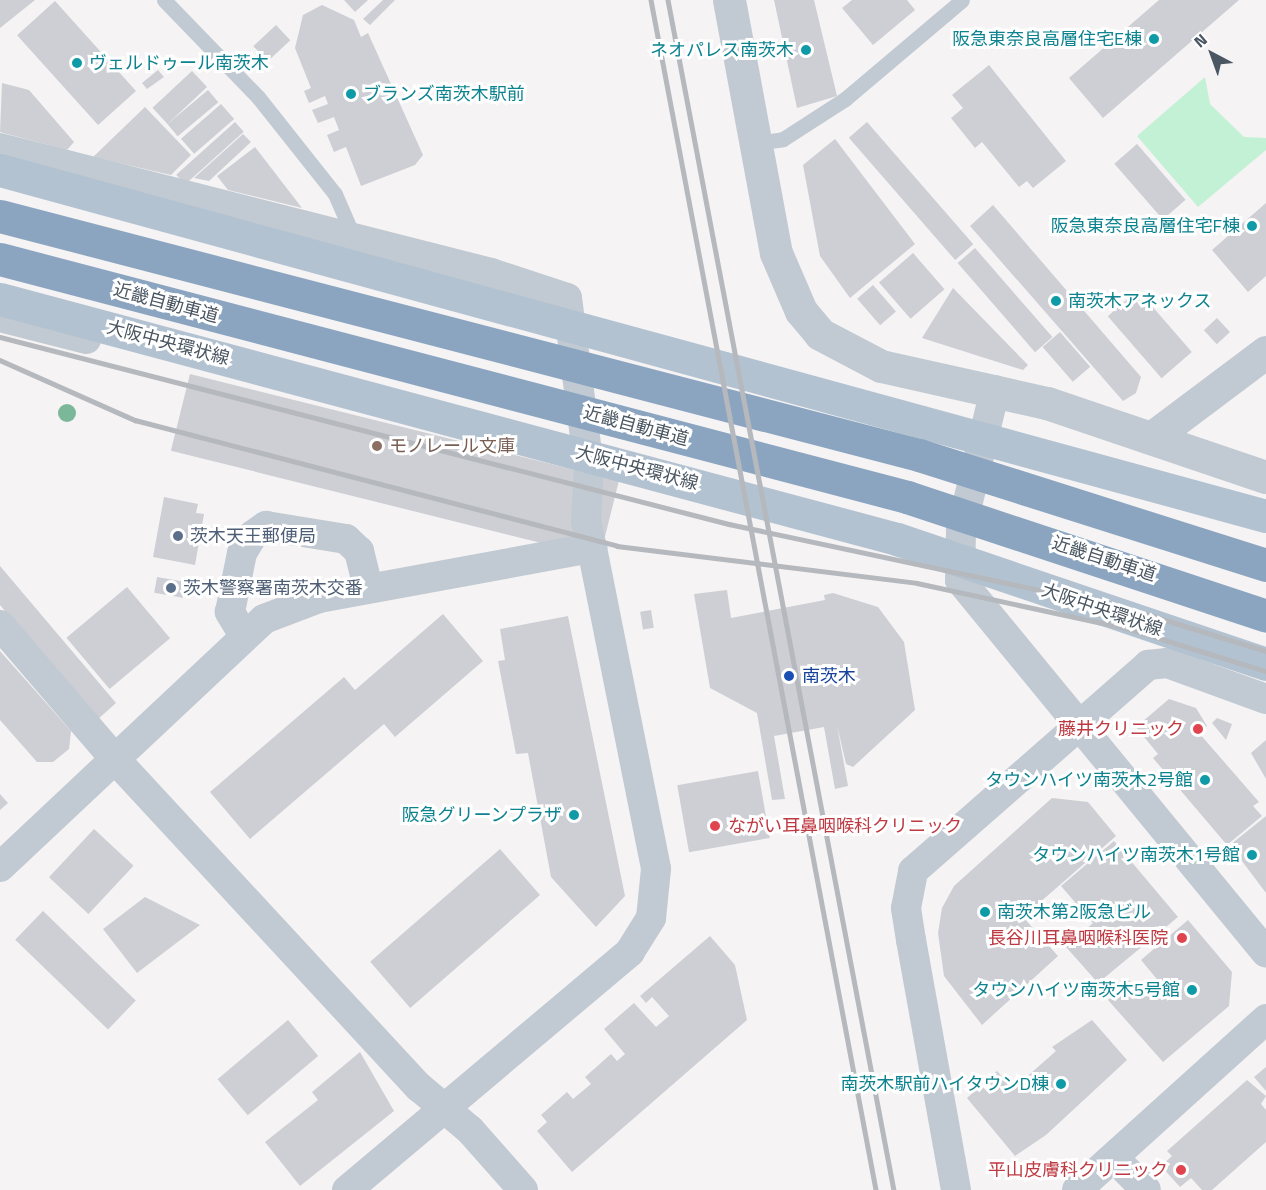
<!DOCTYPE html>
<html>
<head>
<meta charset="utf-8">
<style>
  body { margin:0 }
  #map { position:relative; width:1266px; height:1190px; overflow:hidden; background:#f5f3f3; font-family:"Titillium Web","Noto Sans JP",sans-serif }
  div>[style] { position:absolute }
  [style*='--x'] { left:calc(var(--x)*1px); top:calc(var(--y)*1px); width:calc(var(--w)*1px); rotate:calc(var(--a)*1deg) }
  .green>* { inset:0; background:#c3f1d5 }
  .building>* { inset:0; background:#cdcfd5; transform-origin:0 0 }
  .service>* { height:15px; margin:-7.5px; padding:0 7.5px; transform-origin:7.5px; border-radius:7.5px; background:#c1cad2 }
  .minor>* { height:30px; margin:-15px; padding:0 15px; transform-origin:15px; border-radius:15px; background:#c1cad2 }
  .tertiary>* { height:33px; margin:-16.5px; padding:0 16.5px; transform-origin:16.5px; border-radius:16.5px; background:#c1cad2 }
  .primary>* { height:33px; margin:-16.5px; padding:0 16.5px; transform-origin:16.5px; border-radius:16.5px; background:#b3c2d1 }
  .motorway>* { height:33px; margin:-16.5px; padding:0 16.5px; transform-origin:16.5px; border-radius:16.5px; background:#8ba5c1 }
  .rail>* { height:4.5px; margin:-2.25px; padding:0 2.25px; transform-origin:2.25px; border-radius:2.25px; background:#b5b8bd }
  .trees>* { width:18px; height:18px; margin:-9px; border-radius:50%; background:#7bb799 }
  .dots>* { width:16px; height:16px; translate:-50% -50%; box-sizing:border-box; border:3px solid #fff; border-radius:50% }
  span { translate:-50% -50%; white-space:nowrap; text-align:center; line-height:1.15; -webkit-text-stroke:6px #fff; paint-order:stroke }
  .culture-label { font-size:18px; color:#0d838f }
  .right { translate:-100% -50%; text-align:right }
  .left { translate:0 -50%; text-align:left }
  .street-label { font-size:18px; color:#4a5661 }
  .education-label { font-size:18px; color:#785e54 }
  .service-label { font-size:18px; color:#4e5e75 }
  .transit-label { font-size:18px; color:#164399 }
  .health-label { font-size:18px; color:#be3a42 }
  .north { position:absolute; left:1182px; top:24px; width:60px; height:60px; -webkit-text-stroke:4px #fff; paint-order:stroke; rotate:319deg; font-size:16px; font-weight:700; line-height:24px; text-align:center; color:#4a5661 }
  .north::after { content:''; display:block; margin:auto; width:21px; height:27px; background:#4a5661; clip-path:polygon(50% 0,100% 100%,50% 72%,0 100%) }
</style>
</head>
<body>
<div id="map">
  <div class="green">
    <div style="clip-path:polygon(1205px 77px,1210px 104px,1244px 137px,1266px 138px,1266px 150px,1198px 207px,1137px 136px)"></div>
  </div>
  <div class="building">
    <div style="clip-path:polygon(0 0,35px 0,0 28px)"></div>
    <div style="clip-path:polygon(344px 0,368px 0,355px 12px)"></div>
    <div style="clip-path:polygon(383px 0,395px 0,370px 25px,363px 19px)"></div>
    <div style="clip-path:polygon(774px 0,814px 0,837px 96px,797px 108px)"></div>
    <div style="clip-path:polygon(852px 0,907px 0,915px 10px,873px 45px,842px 8px)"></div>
    <div style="clip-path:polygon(1159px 0,1239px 0,1103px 118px,1069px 78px)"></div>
    <div style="left:55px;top:1px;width:121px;height:51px;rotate:48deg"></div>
    <div style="clip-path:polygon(322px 5px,354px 20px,361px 37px,368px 33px,423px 155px,415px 165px,361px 186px,346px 147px,334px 152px,327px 135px,339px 130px,334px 117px,318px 123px,312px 110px,328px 104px,325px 96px,309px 103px,304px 91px,311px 88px,295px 48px,303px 15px)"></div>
    <div style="left:276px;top:25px;width:21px;height:31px;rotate:47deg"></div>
    <div style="clip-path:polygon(989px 65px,1066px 161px,1033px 188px,1027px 181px,1019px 187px,982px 142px,975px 148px,951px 118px,963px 108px,952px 95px)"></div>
    <div style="clip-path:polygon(158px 70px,164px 77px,147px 89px,142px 83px)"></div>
    <div style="left:192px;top:71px;width:22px;height:54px;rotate:47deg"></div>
    <div style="clip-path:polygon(2px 83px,29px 90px,74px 142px,67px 150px,0 132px)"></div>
    <div style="left:208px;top:90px;width:16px;height:53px;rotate:50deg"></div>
    <div style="left:221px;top:104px;width:20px;height:53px;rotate:49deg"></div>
    <div style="clip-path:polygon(145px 107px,191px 155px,171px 175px,93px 157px)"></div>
    <div style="left:235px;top:122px;width:13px;height:79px;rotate:48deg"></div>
    <div style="left:867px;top:122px;width:162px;height:24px;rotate:49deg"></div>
    <div style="clip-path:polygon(243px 134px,251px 142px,209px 181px,194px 178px)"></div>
    <div style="clip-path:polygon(835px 139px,915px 244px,850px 298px,820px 256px,803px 165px)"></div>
    <div style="left:1137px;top:144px;width:74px;height:30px;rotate:49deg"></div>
    <div style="clip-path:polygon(255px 147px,302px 208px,228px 190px,217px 176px)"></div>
    <div style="clip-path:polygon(1266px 203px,1266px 276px,1248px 292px,1212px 250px)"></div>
    <div style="clip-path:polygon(993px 205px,1141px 377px,1136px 393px,1123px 401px,970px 226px)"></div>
    <div style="left:975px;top:248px;width:118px;height:23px;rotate:49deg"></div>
    <div style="left:913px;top:253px;width:48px;height:45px;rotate:49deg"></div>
    <div style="left:873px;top:285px;width:35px;height:21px;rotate:49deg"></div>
    <div style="clip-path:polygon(953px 288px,1028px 365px,1023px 370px,922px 338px)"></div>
    <div style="left:1138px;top:290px;width:82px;height:40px;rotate:49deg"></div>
    <div style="left:1217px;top:318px;width:19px;height:18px;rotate:47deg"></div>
    <div style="left:1060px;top:332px;width:46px;height:23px;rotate:49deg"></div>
    <div style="left:190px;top:374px;width:442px;height:79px;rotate:14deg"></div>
    <div style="clip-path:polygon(164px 497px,198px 504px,196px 513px,204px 514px,195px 565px,153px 557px)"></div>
    <div style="clip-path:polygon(0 566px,116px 703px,97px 720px,0 605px)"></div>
    <div style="left:157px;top:577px;width:29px;height:16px;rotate:10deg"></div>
    <div style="left:127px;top:587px;width:67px;height:79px;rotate:50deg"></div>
    <div style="clip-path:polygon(727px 590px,731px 618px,825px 600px,824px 595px,833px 593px,878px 607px,904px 642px,915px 710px,853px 767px,846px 764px,837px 725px,848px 786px,835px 789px,824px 727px,774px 736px,785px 799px,772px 800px,757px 713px,710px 688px,694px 594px)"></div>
    <div style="left:651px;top:610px;width:18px;height:11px;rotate:81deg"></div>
    <div style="clip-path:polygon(443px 614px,483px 661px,395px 737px,384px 724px,250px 839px,210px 792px,344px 677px,355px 690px)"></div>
    <div style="clip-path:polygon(568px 616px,625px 896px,596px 927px,551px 877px,528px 753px,516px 754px,498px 661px,505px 660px,500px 629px)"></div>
    <div style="clip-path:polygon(0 651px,71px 731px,69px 749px,53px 762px,37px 762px,0 720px)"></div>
    <div style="clip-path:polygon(1169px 699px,1196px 708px,1207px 726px,1199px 733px,1259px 802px,1253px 806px,1262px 816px,1227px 845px,1153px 758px,1158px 754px,1136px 727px)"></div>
    <div style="clip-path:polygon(1217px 718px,1232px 724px,1226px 740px,1212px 723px)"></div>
    <div style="clip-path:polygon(1266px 740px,1266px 779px,1251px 753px)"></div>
    <div style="left:758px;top:771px;width:68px;height:82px;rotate:80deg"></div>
    <div style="clip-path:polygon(0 794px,8px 803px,0 810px)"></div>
    <div style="clip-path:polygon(1052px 798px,1088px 802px,1116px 836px,1023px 917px,1058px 956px,982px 1025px,944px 976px,938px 933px,942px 908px,954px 886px)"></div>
    <div style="clip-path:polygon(1266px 816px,1266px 893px,1230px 845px)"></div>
    <div style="left:94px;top:829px;width:54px;height:66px;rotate:43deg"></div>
    <div style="clip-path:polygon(1114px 841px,1178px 917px,1098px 983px,1066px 947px,1093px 923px,1061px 886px)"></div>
    <div style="left:500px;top:849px;width:61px;height:172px;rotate:49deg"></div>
    <div style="clip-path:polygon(145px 897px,200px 925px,137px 973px,103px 929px)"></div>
    <div style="left:43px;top:911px;width:129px;height:40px;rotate:44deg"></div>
    <div style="clip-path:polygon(1188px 920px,1232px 972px,1229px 1006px,1163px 1062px,1108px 1000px,1129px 980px,1145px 997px,1161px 984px,1141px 960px)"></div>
    <div style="clip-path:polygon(710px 936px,735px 965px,747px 1020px,572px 1172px,537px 1131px,547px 1122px,541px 1115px,567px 1092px,573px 1099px,591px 1084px,585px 1077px,611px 1054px,617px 1061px,625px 1054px,604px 1029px,634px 1003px,656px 1027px,669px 1016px,652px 997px,646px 1003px,640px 996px)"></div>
    <div style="left:288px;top:1020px;width:47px;height:92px;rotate:50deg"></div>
    <div style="clip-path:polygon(1092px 1020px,1127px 1060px,1046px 1135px,1015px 1156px,967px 1098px,997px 1071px,1013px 1089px,1056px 1051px,1052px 1047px)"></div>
    <div style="clip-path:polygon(360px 1052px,394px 1111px,300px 1186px,265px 1142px,318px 1100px,312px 1092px)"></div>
    <div style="clip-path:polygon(1266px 1067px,1266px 1091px,1254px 1077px)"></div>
    <div style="clip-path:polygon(1247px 1080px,1266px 1096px,1261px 1104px,1266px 1110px,1266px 1142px,1212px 1190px,1202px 1190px,1191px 1178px,1180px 1187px,1161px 1166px,1172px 1156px,1167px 1151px)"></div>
  </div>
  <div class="service">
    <div style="--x:164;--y:0;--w:135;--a:45.9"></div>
    <div style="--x:258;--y:97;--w:124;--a:51.6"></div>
    <div style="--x:335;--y:194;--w:48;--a:66.6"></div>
    <div style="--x:756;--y:143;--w:27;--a:-8"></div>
    <div style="--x:783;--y:139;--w:74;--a:-32.8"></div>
    <div style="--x:845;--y:99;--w:153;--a:-40.2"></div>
  </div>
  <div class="minor">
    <div style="--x:0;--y:148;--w:507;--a:14.28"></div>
    <div style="--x:491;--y:273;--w:80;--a:18.2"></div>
    <div style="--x:567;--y:298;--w:170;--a:82.6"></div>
    <div style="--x:589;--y:467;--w:55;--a:93.1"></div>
    <div style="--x:586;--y:522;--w:27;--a:77"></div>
    <div style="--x:0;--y:317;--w:89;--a:14.3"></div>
    <div style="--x:995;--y:390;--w:145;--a:103.6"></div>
    <div style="--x:961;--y:531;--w:49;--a:91.2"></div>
    <div style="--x:960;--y:580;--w:482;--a:50.6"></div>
    <div style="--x:0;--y:625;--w:175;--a:49.4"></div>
    <div style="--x:114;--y:758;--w:449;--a:47.2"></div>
    <div style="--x:419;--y:1087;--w:67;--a:40.1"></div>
    <div style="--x:470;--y:1130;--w:80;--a:48.5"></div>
    <div style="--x:243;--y:634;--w:26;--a:-121"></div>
    <div style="--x:230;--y:612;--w:60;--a:-78.5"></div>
    <div style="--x:242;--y:553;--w:21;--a:-59"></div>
    <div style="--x:253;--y:535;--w:16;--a:-35"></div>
    <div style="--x:266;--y:526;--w:81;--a:9.2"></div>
    <div style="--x:346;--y:539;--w:18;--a:43"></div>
    <div style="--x:359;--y:551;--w:38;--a:76"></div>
    <div style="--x:0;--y:867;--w:362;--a:-43.2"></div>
    <div style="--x:264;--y:619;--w:59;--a:-20.9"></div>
    <div style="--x:319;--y:598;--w:278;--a:-10.4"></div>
    <div style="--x:592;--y:548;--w:327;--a:78.7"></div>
    <div style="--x:656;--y:869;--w:49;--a:95.8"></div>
    <div style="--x:651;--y:918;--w:40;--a:122"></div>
    <div style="--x:630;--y:952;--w:370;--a:139.9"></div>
    <div style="--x:1114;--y:1158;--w:45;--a:45"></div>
    <div style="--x:956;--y:1190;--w:254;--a:-100.2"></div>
    <div style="--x:911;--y:940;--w:32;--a:-99"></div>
    <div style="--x:906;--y:908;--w:38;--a:-79"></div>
    <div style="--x:913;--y:871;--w:313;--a:-41.2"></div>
    <div style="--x:1148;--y:665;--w:19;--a:-6"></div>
    <div style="--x:1167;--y:663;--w:105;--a:20"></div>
    <div style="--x:1077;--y:1190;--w:255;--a:-42.1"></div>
  </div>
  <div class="tertiary">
    <div style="--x:729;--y:0;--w:257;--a:79.5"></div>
    <div style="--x:776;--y:253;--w:63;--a:66.7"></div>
    <div style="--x:801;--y:311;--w:30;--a:50"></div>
    <div style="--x:820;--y:334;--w:69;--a:27.7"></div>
    <div style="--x:881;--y:366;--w:170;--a:12.6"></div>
    <div style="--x:1047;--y:403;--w:231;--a:18.7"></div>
    <div style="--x:1154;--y:436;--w:140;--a:-36.9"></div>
  </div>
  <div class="primary">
    <div style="--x:0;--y:170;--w:1312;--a:15.29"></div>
    <div style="--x:0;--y:299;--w:929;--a:14.98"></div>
    <div style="--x:897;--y:539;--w:390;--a:18.7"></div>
  </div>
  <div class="motorway">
    <div style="--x:0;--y:216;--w:950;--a:14.58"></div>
    <div style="--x:919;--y:455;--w:364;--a:17.6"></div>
    <div style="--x:0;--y:259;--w:938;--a:14.7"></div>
    <div style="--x:907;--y:497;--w:378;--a:18.3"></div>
  </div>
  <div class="rail">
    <div style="--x:651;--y:0;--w:1211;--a:79.29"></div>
    <div style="--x:668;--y:0;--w:1211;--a:79.25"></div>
    <div style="--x:0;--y:337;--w:753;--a:14.39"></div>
    <div style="--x:729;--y:524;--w:413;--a:12"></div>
    <div style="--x:1133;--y:610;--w:139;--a:17.1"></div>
    <div style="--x:0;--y:360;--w:148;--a:24"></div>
    <div style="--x:135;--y:420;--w:498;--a:14.6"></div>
    <div style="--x:617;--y:546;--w:302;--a:7"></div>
    <div style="--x:917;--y:583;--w:214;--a:12.2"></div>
    <div style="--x:1126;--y:628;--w:146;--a:17.1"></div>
  </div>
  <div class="trees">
    <div style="left:67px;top:413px"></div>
  </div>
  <div class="dots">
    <div style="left:1154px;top:39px;background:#0f9aa8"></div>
    <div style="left:806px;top:50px;background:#0f9aa8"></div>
    <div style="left:77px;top:63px;background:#0f9aa8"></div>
    <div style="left:351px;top:94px;background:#0f9aa8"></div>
    <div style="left:1252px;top:226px;background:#0f9aa8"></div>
    <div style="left:1056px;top:301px;background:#0f9aa8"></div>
    <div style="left:377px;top:446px;background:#8d6e63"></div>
    <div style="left:178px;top:536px;background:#5c6f8a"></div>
    <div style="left:171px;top:588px;background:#5c6f8a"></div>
    <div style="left:789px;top:676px;background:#1a4fb4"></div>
    <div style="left:1198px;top:729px;background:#e0444e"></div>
    <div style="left:1205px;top:780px;background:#0f9aa8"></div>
    <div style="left:574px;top:815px;background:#0f9aa8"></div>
    <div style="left:715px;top:826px;background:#e0444e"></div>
    <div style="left:1252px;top:855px;background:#0f9aa8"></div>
    <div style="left:985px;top:912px;background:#0f9aa8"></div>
    <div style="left:1182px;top:938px;background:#e0444e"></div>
    <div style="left:1192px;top:990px;background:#0f9aa8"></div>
    <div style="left:1061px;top:1084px;background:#0f9aa8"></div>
    <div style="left:1181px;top:1170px;background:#e0444e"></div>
  </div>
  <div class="culture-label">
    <span class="right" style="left:1142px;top:39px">阪急東奈良高層住宅E棟</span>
    <span class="right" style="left:794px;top:50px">ネオパレス南茨木</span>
    <span class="left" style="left:89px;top:63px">ヴェルドゥール南茨木</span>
    <span class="left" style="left:363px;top:94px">ブランズ南茨木駅前</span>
    <span class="right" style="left:1240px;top:226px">阪急東奈良高層住宅F棟</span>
    <span class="left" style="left:1068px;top:301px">南茨木アネックス</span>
    <span class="right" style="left:1193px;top:780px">タウンハイツ南茨木2号館</span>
    <span class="right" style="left:562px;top:815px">阪急グリーンプラザ</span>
    <span class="right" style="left:1240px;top:855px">タウンハイツ南茨木1号館</span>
    <span class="left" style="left:997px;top:912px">南茨木第2阪急ビル</span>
    <span class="right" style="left:1180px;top:990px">タウンハイツ南茨木5号館</span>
    <span class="right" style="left:1049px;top:1084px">南茨木駅前ハイタウンD棟</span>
  </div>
  <div class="street-label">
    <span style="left:166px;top:303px;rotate:15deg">近畿自動車道</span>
    <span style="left:168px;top:343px;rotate:15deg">大阪中央環状線</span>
    <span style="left:636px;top:426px;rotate:15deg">近畿自動車道</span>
    <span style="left:637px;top:468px;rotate:15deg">大阪中央環状線</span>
    <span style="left:1104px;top:559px;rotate:18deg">近畿自動車道</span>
    <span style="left:1102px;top:610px;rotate:19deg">大阪中央環状線</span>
  </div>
  <div class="education-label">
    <span class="left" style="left:389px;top:446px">モノレール文庫</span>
  </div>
  <div class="service-label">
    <span class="left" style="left:190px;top:536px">茨木天王郵便局</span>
    <span class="left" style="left:183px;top:588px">茨木警察署南茨木交番</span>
  </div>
  <div class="transit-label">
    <span class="left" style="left:802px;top:676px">南茨木</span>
  </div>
  <div class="health-label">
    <span class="right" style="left:1184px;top:729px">藤井クリニック</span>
    <span class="left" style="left:728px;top:826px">ながい耳鼻咽喉科クリニック</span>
    <span class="right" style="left:1168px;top:938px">長谷川耳鼻咽喉科医院</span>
    <span class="right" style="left:1168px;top:1170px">平山皮膚科クリニック</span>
  </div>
  <div class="north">N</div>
</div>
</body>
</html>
